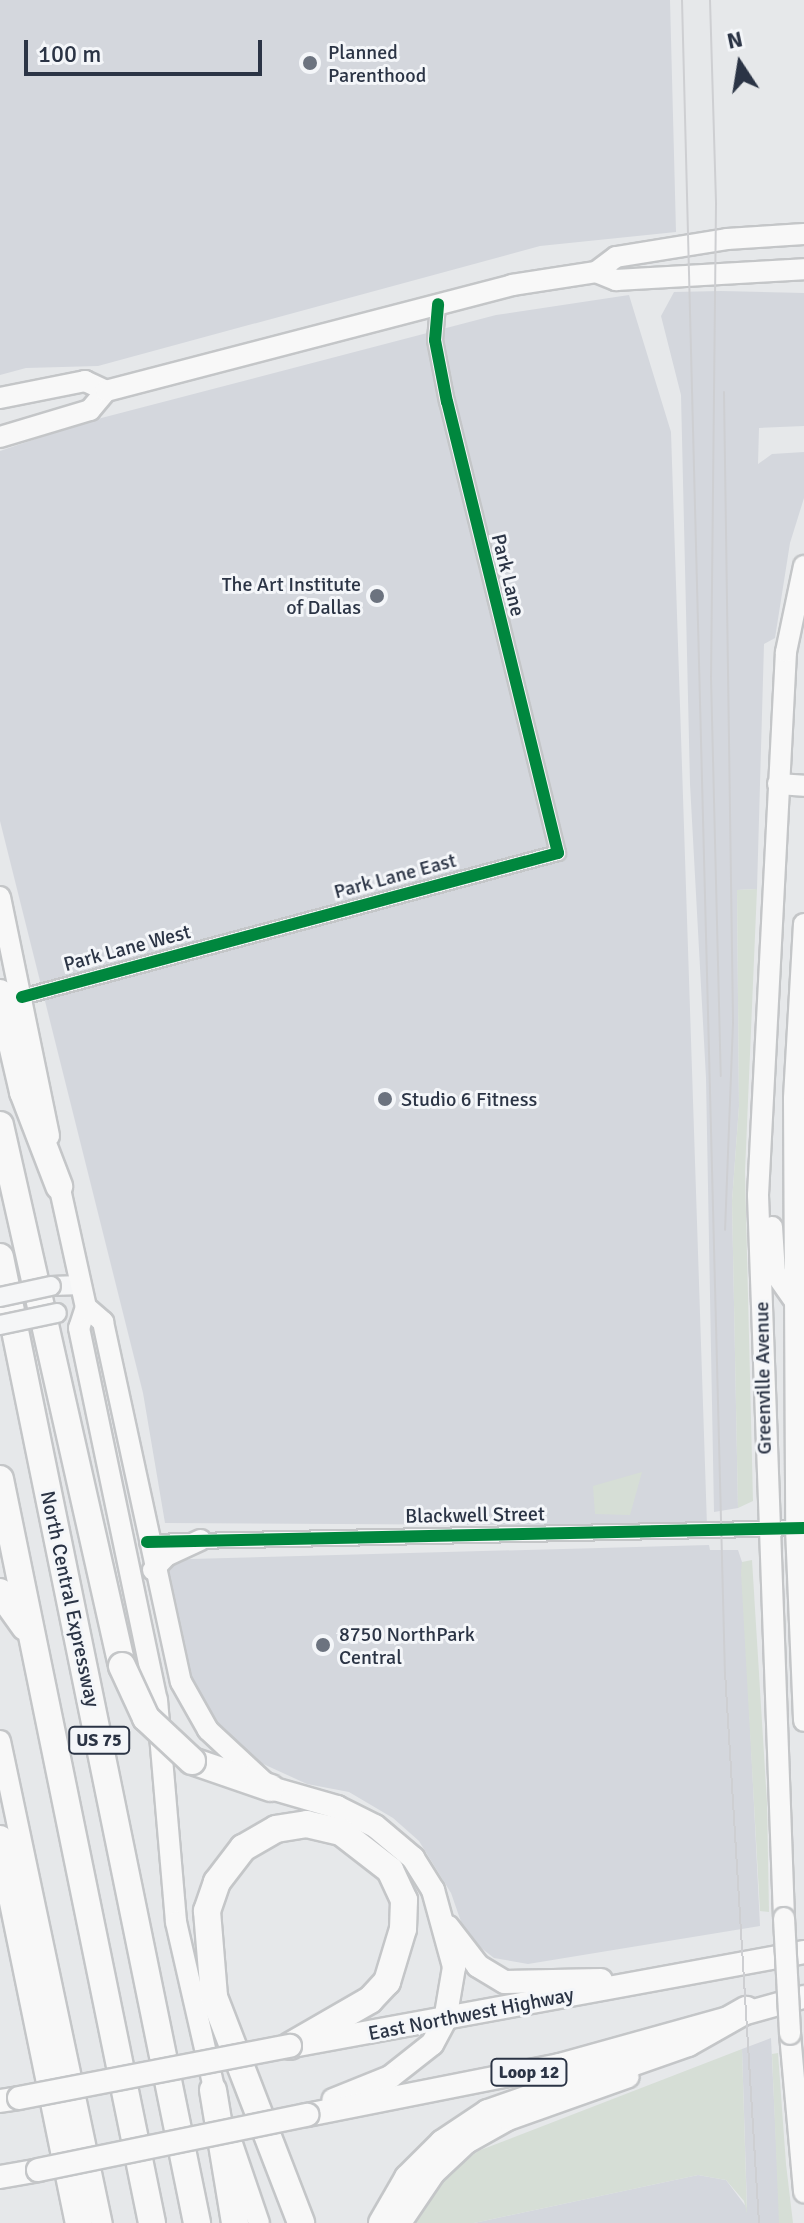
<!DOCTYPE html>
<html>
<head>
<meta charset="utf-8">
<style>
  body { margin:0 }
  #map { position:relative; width:804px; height:2223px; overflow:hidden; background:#e6e8ea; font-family:Signika,sans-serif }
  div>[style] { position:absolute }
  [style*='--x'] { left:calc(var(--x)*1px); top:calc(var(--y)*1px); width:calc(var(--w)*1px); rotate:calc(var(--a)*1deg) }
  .built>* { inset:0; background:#d4d7dd }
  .green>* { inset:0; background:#d6ded6 }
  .roads { filter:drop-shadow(2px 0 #c4c6c8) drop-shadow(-2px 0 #c4c6c8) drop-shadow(0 2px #c4c6c8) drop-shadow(0 -2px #c4c6c8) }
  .minor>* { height:14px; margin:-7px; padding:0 7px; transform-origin:7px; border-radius:7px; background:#f5f6f7 }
  .tertiary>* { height:18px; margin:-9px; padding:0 9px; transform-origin:9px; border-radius:9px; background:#f5f6f7 }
  .secondary>* { height:20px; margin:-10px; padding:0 10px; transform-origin:10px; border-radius:10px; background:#f8f8f8 }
  .primary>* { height:22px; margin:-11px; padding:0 11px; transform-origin:11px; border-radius:11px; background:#f8f8f8 }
  .motorway>* { height:26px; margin:-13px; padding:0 13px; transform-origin:13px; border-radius:13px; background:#f8f8f8 }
  .tram>* { height:2px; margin:-1px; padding:0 1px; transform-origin:1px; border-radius:1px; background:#cecfd2 }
  .bridges { filter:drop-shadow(2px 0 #c4c6c8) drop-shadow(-2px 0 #c4c6c8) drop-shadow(0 2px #c4c6c8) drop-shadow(0 -2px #c4c6c8) }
  .tertiary-bridge>* { height:18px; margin:-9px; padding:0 9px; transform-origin:9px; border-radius:9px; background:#f5f6f7 }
  .secondary-bridge>* { height:20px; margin:-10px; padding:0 10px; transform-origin:10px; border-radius:10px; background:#f8f8f8 }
  .primary-bridge>* { height:22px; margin:-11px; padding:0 11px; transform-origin:11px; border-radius:11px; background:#f8f8f8 }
  .motorway-bridge>* { height:26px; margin:-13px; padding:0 13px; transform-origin:13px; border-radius:13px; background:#f8f8f8 }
  .cycleway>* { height:12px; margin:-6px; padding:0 6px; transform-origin:6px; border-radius:6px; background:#00873e }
  .dots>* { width:22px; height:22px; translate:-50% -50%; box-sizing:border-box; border:4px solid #f4f6f9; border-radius:50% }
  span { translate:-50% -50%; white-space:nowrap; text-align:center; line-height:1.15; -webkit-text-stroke:6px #f4f6f9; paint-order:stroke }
  .shield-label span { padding:2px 6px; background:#f4f6f9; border:2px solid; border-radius:6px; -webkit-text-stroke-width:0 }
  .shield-label { font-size:18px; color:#2b3445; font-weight:700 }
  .poi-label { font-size:20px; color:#2b3445 }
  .left { translate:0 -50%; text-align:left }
  .right { translate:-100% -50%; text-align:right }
  .street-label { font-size:20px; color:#2b3445 }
  .north { position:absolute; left:700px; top:24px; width:80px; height:80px; -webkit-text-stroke:6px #f4f6f9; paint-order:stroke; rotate:348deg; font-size:22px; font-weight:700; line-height:32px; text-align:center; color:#2b3445 }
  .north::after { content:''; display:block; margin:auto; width:28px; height:36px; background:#2b3445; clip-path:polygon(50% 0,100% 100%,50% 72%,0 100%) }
  .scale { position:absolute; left:24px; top:40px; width:238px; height:36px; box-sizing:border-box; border:4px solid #2b3445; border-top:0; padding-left:10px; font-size:24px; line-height:28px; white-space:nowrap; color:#2b3445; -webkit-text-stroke:6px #f4f6f9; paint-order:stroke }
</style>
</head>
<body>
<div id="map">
  <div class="built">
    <div style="clip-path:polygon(0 0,670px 0,676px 232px,540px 246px,98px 366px,26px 368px,0 375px)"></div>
    <div style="clip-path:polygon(721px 291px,804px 293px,804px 426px,759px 428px,758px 464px,772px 454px,804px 452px,804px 498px,790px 543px,775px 638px,764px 644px,757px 889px,737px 890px,739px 1106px,732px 1201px,738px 1508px,714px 1512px,706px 1078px,690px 784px,681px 395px,661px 316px,674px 292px)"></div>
    <div style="clip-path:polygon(629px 295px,671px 432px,707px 1526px,165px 1523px,143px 1393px,0 821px,0 451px,86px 422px,496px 315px)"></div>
    <div style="clip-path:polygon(709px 1545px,710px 1550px,738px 1550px,742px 1562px,760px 1926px,528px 1964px,494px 1958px,466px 1936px,451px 1893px,419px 1841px,393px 1818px,349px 1792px,307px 1784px,261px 1763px,226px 1735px,207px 1710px,182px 1660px,162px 1578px,171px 1562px,190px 1559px)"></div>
    <div style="clip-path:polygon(771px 2038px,780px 2223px,474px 2223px,698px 2175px,726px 2180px,747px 2208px,742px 2049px)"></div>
  </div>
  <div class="green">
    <div style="clip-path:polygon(757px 889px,745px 1172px,753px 1501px,738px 1508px,732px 1201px,739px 1106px,737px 890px)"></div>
    <div style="clip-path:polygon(642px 1472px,630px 1515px,595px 1514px,593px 1486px)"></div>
    <div style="clip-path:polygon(752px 1560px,767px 1803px,769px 1912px,760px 1911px,741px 1572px,742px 1562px)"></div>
    <div style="clip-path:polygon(742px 2049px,747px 2214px,744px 2201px,726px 2180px,698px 2175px,474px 2223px,411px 2223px,436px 2184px,478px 2151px)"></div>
    <div style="clip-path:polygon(778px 2053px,786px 2164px,793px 2223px,779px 2223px,772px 2054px)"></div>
  </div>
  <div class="roads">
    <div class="minor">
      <div style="--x:22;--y:997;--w:555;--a:-15.04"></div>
      <div style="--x:558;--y:853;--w:464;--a:-103.8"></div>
      <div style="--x:447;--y:402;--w:63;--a:-101"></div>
      <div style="--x:435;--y:340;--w:36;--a:-85"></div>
      <div style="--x:147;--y:1542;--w:657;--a:-1.22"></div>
    </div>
    <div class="tertiary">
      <div style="--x:51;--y:1286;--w:30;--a:-2"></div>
    </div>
    <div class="secondary">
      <div style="--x:596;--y:272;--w:25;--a:-37"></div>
      <div style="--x:616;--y:257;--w:112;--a:-9.2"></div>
      <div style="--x:727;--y:239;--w:77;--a:-3.7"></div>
      <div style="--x:0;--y:398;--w:87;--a:-11.3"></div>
      <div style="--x:85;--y:381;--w:23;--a:25"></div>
      <div style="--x:0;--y:437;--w:94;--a:-16.7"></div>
      <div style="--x:90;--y:410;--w:25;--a:-50"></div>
      <div style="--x:106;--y:391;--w:420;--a:-14.6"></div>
      <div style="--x:512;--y:285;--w:85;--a:-8.8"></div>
      <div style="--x:596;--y:272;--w:22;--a:22"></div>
      <div style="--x:616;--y:280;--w:188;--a:-3.3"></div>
      <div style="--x:778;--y:784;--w:26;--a:4"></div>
      <div style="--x:0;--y:897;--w:244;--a:78.4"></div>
      <div style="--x:804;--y:924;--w:175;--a:93.3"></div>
      <div style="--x:794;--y:1099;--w:429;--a:89.7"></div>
      <div style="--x:796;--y:1528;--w:193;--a:87.6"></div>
      <div style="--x:56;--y:1171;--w:139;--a:77.6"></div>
      <div style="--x:86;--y:1307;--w:22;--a:108"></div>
      <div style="--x:79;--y:1328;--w:380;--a:78.2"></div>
      <div style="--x:157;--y:1700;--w:223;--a:85.1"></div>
      <div style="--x:176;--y:1922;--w:184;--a:77.1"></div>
      <div style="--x:772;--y:1227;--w:46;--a:86.3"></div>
      <div style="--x:775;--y:1273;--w:33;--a:55"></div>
      <div style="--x:86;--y:1307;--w:23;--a:41"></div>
      <div style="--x:103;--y:1322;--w:368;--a:77.8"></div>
      <div style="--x:181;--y:1682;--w:55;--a:60.6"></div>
      <div style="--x:208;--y:1730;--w:78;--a:42.9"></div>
      <div style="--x:153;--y:1570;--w:19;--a:-47"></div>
      <div style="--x:166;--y:1556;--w:38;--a:-25"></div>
      <div style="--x:0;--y:1741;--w:493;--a:78.1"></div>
      <div style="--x:784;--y:1918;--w:723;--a:-92.06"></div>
      <div style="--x:758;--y:1195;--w:544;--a:-87.05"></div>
      <div style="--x:786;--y:652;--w:88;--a:-78.2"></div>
      <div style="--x:790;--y:2034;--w:159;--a:84.9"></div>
      <div style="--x:229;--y:2135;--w:93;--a:71.2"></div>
      <div style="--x:401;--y:2223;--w:59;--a:-56"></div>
      <div style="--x:434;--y:2174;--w:45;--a:-43.2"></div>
      <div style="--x:467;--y:2143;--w:47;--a:-29.3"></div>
      <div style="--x:508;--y:2120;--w:128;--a:-19.6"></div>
    </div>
    <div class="primary">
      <div style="--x:271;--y:1788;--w:69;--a:16.1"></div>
      <div style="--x:337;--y:1807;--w:42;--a:26.6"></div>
      <div style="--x:375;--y:1826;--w:50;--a:40.1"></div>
      <div style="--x:413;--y:1858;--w:38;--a:58"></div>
      <div style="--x:433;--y:1890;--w:80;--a:74.7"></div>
      <div style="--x:454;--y:1967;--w:54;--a:99.6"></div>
      <div style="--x:445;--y:2020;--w:27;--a:118"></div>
      <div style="--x:432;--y:2044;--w:53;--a:141.8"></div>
      <div style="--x:390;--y:2077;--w:61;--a:158"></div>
      <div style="--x:448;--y:1927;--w:49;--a:52.4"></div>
      <div style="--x:478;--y:1966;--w:31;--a:31"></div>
      <div style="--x:505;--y:1982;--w:96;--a:-1.2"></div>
      <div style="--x:298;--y:2045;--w:514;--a:-10.41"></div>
      <div style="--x:0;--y:2101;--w:19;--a:-9"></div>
      <div style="--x:307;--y:2115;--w:258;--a:-11.2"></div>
      <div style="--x:560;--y:2065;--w:253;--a:-15.6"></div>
      <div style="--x:0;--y:2177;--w:39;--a:-10"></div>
    </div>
    <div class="motorway">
      <div style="--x:0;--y:993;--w:102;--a:76.9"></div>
      <div style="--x:23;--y:1092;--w:101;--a:69"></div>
      <div style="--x:0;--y:1125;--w:555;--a:77.29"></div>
      <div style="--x:0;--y:1257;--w:986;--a:78.47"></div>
      <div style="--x:0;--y:1479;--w:759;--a:78.45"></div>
      <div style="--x:0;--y:1592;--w:43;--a:54.5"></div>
      <div style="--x:192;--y:1761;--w:83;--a:18.9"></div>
      <div style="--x:0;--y:1839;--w:392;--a:78.4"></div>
      <div style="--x:290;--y:2046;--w:92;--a:-29.9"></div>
      <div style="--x:370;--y:2000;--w:25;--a:-47"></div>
      <div style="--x:387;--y:1982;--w:55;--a:-73.2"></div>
      <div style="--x:403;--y:1929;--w:29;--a:-88"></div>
      <div style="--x:404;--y:1900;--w:33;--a:-115"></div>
      <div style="--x:390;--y:1870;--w:62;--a:-142.2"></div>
      <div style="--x:341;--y:1832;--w:35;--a:-167"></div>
      <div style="--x:307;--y:1824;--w:31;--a:171"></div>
      <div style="--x:276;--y:1829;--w:38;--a:150"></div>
      <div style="--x:243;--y:1848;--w:43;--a:127.4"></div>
      <div style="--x:217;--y:1882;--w:31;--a:109"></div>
      <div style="--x:207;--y:1911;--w:86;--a:85.3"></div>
      <div style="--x:214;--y:1997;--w:242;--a:68.9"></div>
      <div style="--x:213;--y:2090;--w:135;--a:80.6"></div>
      <div style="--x:382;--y:2223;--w:52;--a:-60"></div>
      <div style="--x:408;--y:2178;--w:49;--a:-45"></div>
      <div style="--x:443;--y:2143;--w:54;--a:-33.7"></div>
      <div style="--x:488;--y:2113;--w:212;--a:-19.3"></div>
      <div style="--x:688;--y:2043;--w:67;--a:-29.6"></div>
    </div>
  </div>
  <div class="tram">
    <div style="--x:682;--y:0;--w:1673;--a:88.53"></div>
    <div style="--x:725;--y:1672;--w:552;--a:86.47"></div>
    <div style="--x:710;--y:0;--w:204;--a:88.3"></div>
    <div style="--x:716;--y:204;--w:473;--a:90.6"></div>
    <div style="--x:711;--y:677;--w:399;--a:88.6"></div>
    <div style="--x:724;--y:392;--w:631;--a:89.18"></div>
    <div style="--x:733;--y:1023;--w:207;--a:92.2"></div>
  </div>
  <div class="bridges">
    <div class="tertiary-bridge">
      <div style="--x:0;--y:1297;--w:52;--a:-12.2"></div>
      <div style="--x:0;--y:1325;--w:58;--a:-11.9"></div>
    </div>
    <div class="secondary-bridge">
      <div style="--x:784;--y:1918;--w:116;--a:87"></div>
    </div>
    <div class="primary-bridge">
      <div style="--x:19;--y:2098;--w:276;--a:-10.9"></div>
      <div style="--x:38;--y:2170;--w:275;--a:-11.6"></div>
    </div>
    <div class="motorway-bridge">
      <div style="--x:122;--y:1666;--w:57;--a:65.2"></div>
      <div style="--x:146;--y:1718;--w:63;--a:43.1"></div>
    </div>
  </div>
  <div class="cycleway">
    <div style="--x:22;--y:997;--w:555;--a:-15.04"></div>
    <div style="--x:558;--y:853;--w:464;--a:-103.8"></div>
    <div style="--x:447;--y:402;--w:63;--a:-101"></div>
    <div style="--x:435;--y:340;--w:36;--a:-85"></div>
    <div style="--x:147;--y:1542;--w:657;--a:-1.22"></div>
  </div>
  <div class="dots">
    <div style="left:310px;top:63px;background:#6c737f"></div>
    <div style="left:377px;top:596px;background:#6c737f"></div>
    <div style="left:385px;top:1099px;background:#6c737f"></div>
    <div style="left:323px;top:1645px;background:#6c737f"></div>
  </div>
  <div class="shield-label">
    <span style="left:99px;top:1740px">US 75</span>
    <span style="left:529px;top:2072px">Loop 12</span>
  </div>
  <div class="poi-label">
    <span class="left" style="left:328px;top:64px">Planned<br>Parenthood</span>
    <span class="right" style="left:361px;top:596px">The Art Institute<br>of Dallas</span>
    <span class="left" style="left:401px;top:1099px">Studio 6 Fitness</span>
    <span class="left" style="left:339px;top:1646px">8750 NorthPark<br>Central</span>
  </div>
  <div class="street-label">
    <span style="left:508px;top:575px;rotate:76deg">Park Lane</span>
    <span style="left:395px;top:876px;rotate:-15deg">Park Lane East</span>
    <span style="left:127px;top:948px;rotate:-15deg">Park Lane West</span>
    <span style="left:763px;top:1378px;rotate:-91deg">Greenville Avenue</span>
    <span style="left:475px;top:1515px;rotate:-1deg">Blackwell Street</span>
    <span style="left:70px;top:1599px;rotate:78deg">North Central Expressway</span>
    <span style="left:471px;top:2014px;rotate:-11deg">East Northwest Highway</span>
  </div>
  <div class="north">N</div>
  <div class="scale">100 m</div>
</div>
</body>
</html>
